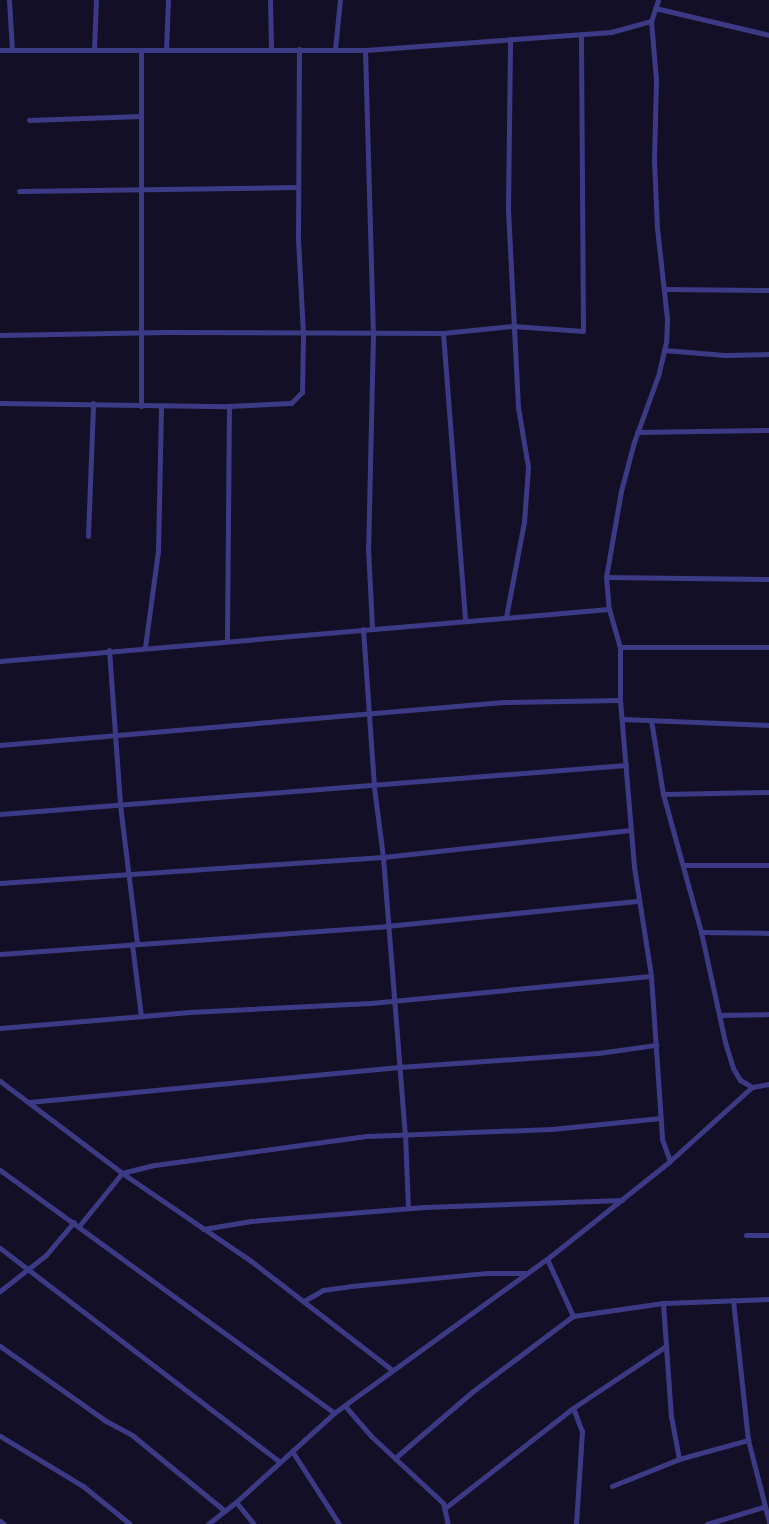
<!DOCTYPE html>
<html>
<head>
<meta charset="utf-8">
<style>
  body { margin:0 }
  #map { position:relative; width:769px; height:1524px; overflow:hidden; background:#130f26; font-family:"Titillium Web",sans-serif }
  div>[style] { position:absolute }
  [style*='--x'] { left:calc(var(--x)*1px); top:calc(var(--y)*1px); width:calc(var(--w)*1px); rotate:calc(var(--a)*1deg) }
  .street>* { height:5px; margin:-2.5px; padding:0 2.5px; transform-origin:2.5px; border-radius:2.5px; background:#3d3a85 }
  span { translate:-50% -50%; white-space:nowrap; text-align:center; line-height:1.15; -webkit-text-stroke:5px #130f26; paint-order:stroke }
</style>
</head>
<body>
<div id="map">
  <div class="street">
    <div style="--x:9;--y:0;--w:50;--a:86.6"></div>
    <div style="--x:270;--y:0;--w:49;--a:88.8"></div>
    <div style="--x:658;--y:0;--w:22;--a:108"></div>
    <div style="--x:651;--y:21;--w:58;--a:85.1"></div>
    <div style="--x:656;--y:79;--w:81;--a:91.4"></div>
    <div style="--x:654;--y:160;--w:68;--a:87.5"></div>
    <div style="--x:657;--y:228;--w:92;--a:83.7"></div>
    <div style="--x:667;--y:319;--w:23;--a:92"></div>
    <div style="--x:666;--y:342;--w:32;--a:103"></div>
    <div style="--x:659;--y:373;--w:73;--a:109.9"></div>
    <div style="--x:634;--y:442;--w:51;--a:104.9"></div>
    <div style="--x:621;--y:491;--w:87;--a:99.9"></div>
    <div style="--x:606;--y:577;--w:32;--a:85"></div>
    <div style="--x:609;--y:609;--w:40;--a:74"></div>
    <div style="--x:620;--y:647;--w:53;--a:90"></div>
    <div style="--x:620;--y:700;--w:168;--a:85.2"></div>
    <div style="--x:634;--y:867;--w:110;--a:81.1"></div>
    <div style="--x:651;--y:976;--w:163;--a:86.1"></div>
    <div style="--x:662;--y:1139;--w:23;--a:70"></div>
    <div style="--x:655;--y:8;--w:117;--a:13.3"></div>
    <div style="--x:94;--y:49;--w:49;--a:-87.7"></div>
    <div style="--x:335;--y:49;--w:49;--a:-84.2"></div>
    <div style="--x:0;--y:50;--w:365;--a:0"></div>
    <div style="--x:365;--y:50;--w:247;--a:-4.2"></div>
    <div style="--x:611;--y:32;--w:41;--a:-15.4"></div>
    <div style="--x:141;--y:50;--w:356;--a:90"></div>
    <div style="--x:166;--y:50;--w:50;--a:-87.7"></div>
    <div style="--x:365;--y:50;--w:284;--a:88.4"></div>
    <div style="--x:373;--y:334;--w:214;--a:91.3"></div>
    <div style="--x:368;--y:548;--w:80;--a:87.1"></div>
    <div style="--x:29;--y:120;--w:112;--a:-2"></div>
    <div style="--x:19;--y:191;--w:279;--a:-0.8"></div>
    <div style="--x:665;--y:289;--w:104;--a:0.6"></div>
    <div style="--x:443;--y:333;--w:288;--a:85.6"></div>
    <div style="--x:0;--y:335;--w:165;--a:-1"></div>
    <div style="--x:165;--y:332;--w:278;--a:0.2"></div>
    <div style="--x:443;--y:333;--w:70;--a:-5.7"></div>
    <div style="--x:513;--y:326;--w:70;--a:4.1"></div>
    <div style="--x:583;--y:331;--w:297;--a:-90.4"></div>
    <div style="--x:664;--y:350;--w:61;--a:4.7"></div>
    <div style="--x:725;--y:355;--w:44;--a:-1.3"></div>
    <div style="--x:0;--y:403;--w:229;--a:0.8"></div>
    <div style="--x:229;--y:406;--w:235;--a:90.5"></div>
    <div style="--x:229;--y:406;--w:62;--a:-2.8"></div>
    <div style="--x:291;--y:403;--w:16;--a:-45"></div>
    <div style="--x:302;--y:392;--w:58;--a:-89"></div>
    <div style="--x:303;--y:334;--w:95;--a:-93"></div>
    <div style="--x:298;--y:239;--w:190;--a:-89.7"></div>
    <div style="--x:637;--y:432;--w:132;--a:-0.9"></div>
    <div style="--x:88;--y:536;--w:133;--a:-87.8"></div>
    <div style="--x:606;--y:577;--w:163;--a:0.7"></div>
    <div style="--x:506;--y:617;--w:97;--a:-79.3"></div>
    <div style="--x:524;--y:522;--w:55;--a:-85.8"></div>
    <div style="--x:528;--y:467;--w:61;--a:-99.5"></div>
    <div style="--x:518;--y:407;--w:198;--a:-92.9"></div>
    <div style="--x:508;--y:209;--w:170;--a:-89.3"></div>
    <div style="--x:363;--y:629;--w:158;--a:86"></div>
    <div style="--x:374;--y:787;--w:71;--a:82.7"></div>
    <div style="--x:383;--y:857;--w:278;--a:85.5"></div>
    <div style="--x:405;--y:1134;--w:74;--a:87.7"></div>
    <div style="--x:145;--y:647;--w:97;--a:-82.3"></div>
    <div style="--x:158;--y:551;--w:145;--a:-88.8"></div>
    <div style="--x:620;--y:647;--w:149;--a:0"></div>
    <div style="--x:109;--y:650;--w:155;--a:85.9"></div>
    <div style="--x:120;--y:805;--w:140;--a:83"></div>
    <div style="--x:0;--y:661;--w:611;--a:-4.88"></div>
    <div style="--x:622;--y:719;--w:147;--a:2.3"></div>
    <div style="--x:651;--y:720;--w:75;--a:80.8"></div>
    <div style="--x:663;--y:794;--w:143;--a:74.6"></div>
    <div style="--x:701;--y:932;--w:113;--a:77.7"></div>
    <div style="--x:725;--y:1042;--w:27;--a:73"></div>
    <div style="--x:733;--y:1068;--w:14;--a:60"></div>
    <div style="--x:740;--y:1080;--w:14;--a:30"></div>
    <div style="--x:0;--y:745;--w:505;--a:-4.89"></div>
    <div style="--x:503;--y:702;--w:117;--a:-1"></div>
    <div style="--x:663;--y:794;--w:106;--a:-1.1"></div>
    <div style="--x:0;--y:814;--w:628;--a:-4.48"></div>
    <div style="--x:684;--y:865;--w:85;--a:0"></div>
    <div style="--x:0;--y:883;--w:384;--a:-3.9"></div>
    <div style="--x:383;--y:857;--w:249;--a:-6.2"></div>
    <div style="--x:701;--y:932;--w:68;--a:0.8"></div>
    <div style="--x:132;--y:944;--w:73;--a:82.9"></div>
    <div style="--x:0;--y:954;--w:387;--a:-4.1"></div>
    <div style="--x:386;--y:926;--w:252;--a:-5.7"></div>
    <div style="--x:719;--y:1015;--w:50;--a:-1.1"></div>
    <div style="--x:0;--y:1028;--w:190;--a:-4.8"></div>
    <div style="--x:189;--y:1012;--w:182;--a:-2.8"></div>
    <div style="--x:371;--y:1003;--w:281;--a:-5.5"></div>
    <div style="--x:0;--y:1081;--w:153;--a:37"></div>
    <div style="--x:122;--y:1173;--w:156;--a:34.3"></div>
    <div style="--x:251;--y:1261;--w:178;--a:37.7"></div>
    <div style="--x:29;--y:1102;--w:372;--a:-5.4"></div>
    <div style="--x:399;--y:1067;--w:199;--a:-4"></div>
    <div style="--x:598;--y:1053;--w:59;--a:-7.9"></div>
    <div style="--x:0;--y:1170;--w:413;--a:36"></div>
    <div style="--x:79;--y:1226;--w:68;--a:-50.9"></div>
    <div style="--x:122;--y:1173;--w:34;--a:-14"></div>
    <div style="--x:155;--y:1165;--w:215;--a:-7.8"></div>
    <div style="--x:368;--y:1136;--w:184;--a:-2.2"></div>
    <div style="--x:552;--y:1129;--w:109;--a:-5.8"></div>
    <div style="--x:203;--y:1229;--w:49;--a:-9.5"></div>
    <div style="--x:251;--y:1221;--w:174;--a:-4.6"></div>
    <div style="--x:424;--y:1207;--w:198;--a:-2"></div>
    <div style="--x:746;--y:1235;--w:23;--a:0"></div>
    <div style="--x:0;--y:1248;--w:352;--a:37.4"></div>
    <div style="--x:547;--y:1259;--w:63;--a:65.5"></div>
    <div style="--x:0;--y:1291;--w:58;--a:-38"></div>
    <div style="--x:46;--y:1255;--w:43;--a:-49.7"></div>
    <div style="--x:733;--y:1300;--w:141;--a:83.9"></div>
    <div style="--x:748;--y:1440;--w:85;--a:75.6"></div>
    <div style="--x:304;--y:1301;--w:22;--a:-30"></div>
    <div style="--x:323;--y:1290;--w:28;--a:-8"></div>
    <div style="--x:351;--y:1286;--w:137;--a:-5.5"></div>
    <div style="--x:487;--y:1273;--w:40;--a:0"></div>
    <div style="--x:663;--y:1303;--w:113;--a:86"></div>
    <div style="--x:671;--y:1416;--w:44;--a:79.5"></div>
    <div style="--x:0;--y:1346;--w:130;--a:35.3"></div>
    <div style="--x:106;--y:1421;--w:30;--a:28"></div>
    <div style="--x:132;--y:1435;--w:120;--a:39.3"></div>
    <div style="--x:345;--y:1406;--w:40;--a:49"></div>
    <div style="--x:371;--y:1436;--w:98;--a:42.9"></div>
    <div style="--x:443;--y:1503;--w:22;--a:77"></div>
    <div style="--x:573;--y:1408;--w:25;--a:69"></div>
    <div style="--x:582;--y:1431;--w:93;--a:93.7"></div>
    <div style="--x:0;--y:1436;--w:97;--a:31.1"></div>
    <div style="--x:83;--y:1486;--w:60;--a:39"></div>
    <div style="--x:292;--y:1451;--w:87;--a:57.2"></div>
    <div style="--x:395;--y:1458;--w:101;--a:-40.6"></div>
    <div style="--x:472;--y:1392;--w:126;--a:-37"></div>
    <div style="--x:573;--y:1316;--w:91;--a:-8.2"></div>
    <div style="--x:663;--y:1303;--w:106;--a:-2.2"></div>
    <div style="--x:612;--y:1486;--w:72;--a:-21.9"></div>
    <div style="--x:679;--y:1459;--w:72;--a:-15.4"></div>
    <div style="--x:236;--y:1502;--w:28;--a:51"></div>
    <div style="--x:445;--y:1508;--w:162;--a:-38"></div>
    <div style="--x:573;--y:1408;--w:112;--a:-33.7"></div>
    <div style="--x:0;--y:1521;--w:5;--a:37"></div>
    <div style="--x:208;--y:1524;--w:36;--a:-38"></div>
    <div style="--x:236;--y:1502;--w:132;--a:-42.2"></div>
    <div style="--x:334;--y:1413;--w:263;--a:-35.9"></div>
    <div style="--x:547;--y:1259;--w:157;--a:-38.5"></div>
    <div style="--x:670;--y:1161;--w:110;--a:-42.1"></div>
    <div style="--x:752;--y:1087;--w:17;--a:-10"></div>
    <div style="--x:707;--y:1524;--w:59;--a:-16.9"></div>
  </div>
</div>
</body>
</html>
